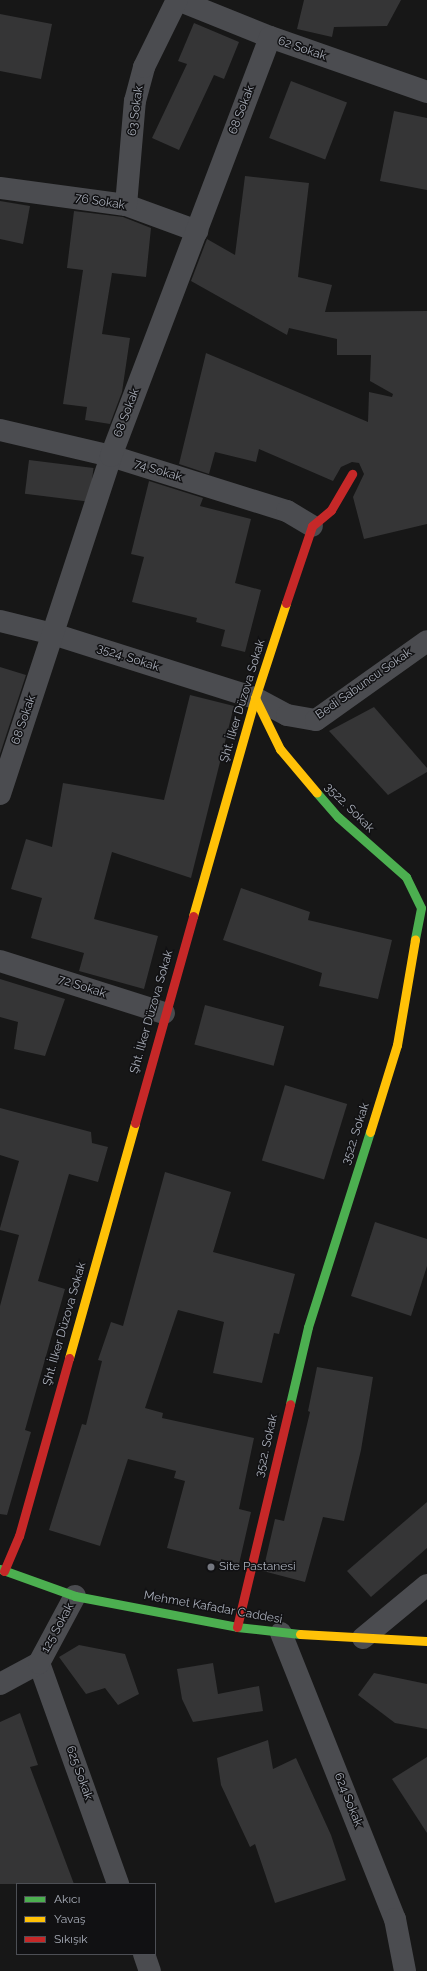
<!DOCTYPE html>
<html>
<head>
<meta charset="utf-8">
<style>
  body { margin:0 }
  #map { position:relative; width:427px; height:1971px; overflow:hidden; background:#171717; font-family:Raleway,sans-serif }
  div>[style] { position:absolute }
  [style*='--x'] { left:calc(var(--x)*1px); top:calc(var(--y)*1px); width:calc(var(--w)*1px); rotate:calc(var(--a)*1deg) }
  .building>* { inset:0; background:#353536; transform-origin:0 0 }
  .street>* { height:22px; margin:-11px; padding:0 11px; transform-origin:11px; border-radius:11px; background:#4b4c50 }
  .fast>* { height:9px; margin:-4.5px; padding:0 4.5px; transform-origin:4.5px; border-radius:4.5px; background:#4caf50 }
  .slow>* { height:9px; margin:-4.5px; padding:0 4.5px; transform-origin:4.5px; border-radius:4.5px; background:#ffc107 }
  .jam>* { height:9px; margin:-4.5px; padding:0 4.5px; transform-origin:4.5px; border-radius:4.5px; background:#c62828 }
  .dots>* { width:11px; height:11px; translate:-50% -50%; box-sizing:border-box; border:2px solid #111113; border-radius:50% }
  span { translate:-50% -50%; white-space:nowrap; text-align:center; line-height:1.15; -webkit-text-stroke:3px #111113; paint-order:stroke }
  .street-label { font-size:12px; color:#a8adb8 }
  .poi-label { font-size:12px; color:#a8adb8 }
  .left { translate:0 -50%; text-align:left }
  .legend { position:absolute; left:16px; top:1883px; width:140px; height:72px; box-sizing:border-box; background:#111113; border:1px solid #4d4f55; margin:0; padding:5px 7px; list-style:none; font-size:12px; color:#a8adb8 }
  .legend li { display:flex; align-items:center; gap:8px; height:20px }
  .legend b { width:20px; border:1px solid #4d4f55 }
</style>
</head>
<body>
<div id="map">
  <div class="building">
    <div style="clip-path:polygon(304px 0,401px 0,387px 26px,334px 27px,332px 37px,297px 29px)"></div>
    <div style="clip-path:polygon(0 14px,52px 24px,41px 79px,0 71px)"></div>
    <div style="clip-path:polygon(194px 23px,239px 42px,224px 79px,214px 75px,179px 150px,152px 138px,187px 64px,178px 61px)"></div>
    <div style="left:291px;top:81px;width:60px;height:61px;rotate:21deg"></div>
    <div style="clip-path:polygon(394px 111px,427px 118px,427px 190px,380px 181px)"></div>
    <div style="clip-path:polygon(245px 176px,309px 183px,298px 277px,332px 285px,325px 312px,427px 311px,427px 524px,364px 539px,353px 497px,364px 474px,359px 463px,352px 462px,341px 467px,333px 481px,259px 449px,256px 462px,215px 452px,209px 474px,179px 464px,206px 353px,368px 422px,369px 392px,392px 397px,393px 394px,370px 381px,371px 355px,337px 355px,337px 339px,289px 328px,287px 335px,191px 281px,207px 239px,235px 255px)"></div>
    <div style="clip-path:polygon(0 201px,30px 206px,23px 244px,0 239px)"></div>
    <div style="clip-path:polygon(74px 211px,123px 217px,151px 228px,146px 277px,112px 273px,102px 334px,130px 338px,122px 392px,110px 424px,85px 420px,87px 407px,63px 404px,83px 270px,67px 268px)"></div>
    <div style="left:29px;top:460px;width:65px;height:34px;rotate:7deg"></div>
    <div style="clip-path:polygon(149px 481px,203px 498px,200px 506px,251px 519px,235px 583px,261px 590px,245px 652px,221px 646px,225px 630px,196px 622px,197px 618px,132px 602px,144px 557px,131px 554px)"></div>
    <div style="clip-path:polygon(0 667px,26px 675px,0 754px)"></div>
    <div style="clip-path:polygon(190px 695px,234px 706px,191px 878px,112px 852px,94px 919px,158px 936px,144px 989px,79px 971px,84px 953px,31px 938px,42px 898px,11px 889px,26px 839px,52px 847px,63px 783px,164px 800px)"></div>
    <div style="clip-path:polygon(374px 707px,427px 768px,427px 772px,388px 795px,329px 731px)"></div>
    <div style="clip-path:polygon(241px 888px,310px 912px,308px 920px,392px 940px,378px 999px,319px 986px,322px 973px,223px 940px)"></div>
    <div style="clip-path:polygon(0 979px,65px 999px,45px 1056px,14px 1049px,18px 1022px,0 1017px)"></div>
    <div style="left:205px;top:1005px;width:82px;height:41px;rotate:15deg"></div>
    <div style="left:285px;top:1085px;width:65px;height:79px;rotate:17deg"></div>
    <div style="clip-path:polygon(0 1108px,91px 1132px,92px 1143px,108px 1147px,98px 1182px,69px 1174px,38px 1281px,65px 1289px,25px 1430px,31px 1432px,7px 1515px,0 1514px,0 1306px,19px 1235px,0 1230px,0 1228px,19px 1161px,0 1155px)"></div>
    <div style="clip-path:polygon(165px 1172px,231px 1192px,213px 1252px,295px 1274px,279px 1334px,274px 1333px,262px 1383px,213px 1373px,224px 1322px,178px 1310px,145px 1408px,163px 1413px,162px 1418px,254px 1438px,239px 1509px,251px 1512px,239px 1564px,221px 1559px,221px 1562px,167px 1548px,185px 1481px,174px 1478px,176px 1471px,128px 1459px,100px 1546px,49px 1530px,82px 1424px,86px 1425px,102px 1361px,98px 1360px,111px 1322px,123px 1326px)"></div>
    <div style="clip-path:polygon(375px 1222px,427px 1239px,427px 1266px,411px 1316px,351px 1296px)"></div>
    <div style="clip-path:polygon(317px 1367px,373px 1377px,361px 1450px,344px 1521px,323px 1517px,305px 1582px,263px 1571px,275px 1519px,284px 1521px,310px 1412px,308px 1411px)"></div>
    <div style="clip-path:polygon(427px 1502px,427px 1548px,371px 1597px,347px 1571px)"></div>
    <div style="clip-path:polygon(79px 1645px,125px 1654px,139px 1694px,118px 1705px,105px 1688px,86px 1694px,59px 1657px)"></div>
    <div style="clip-path:polygon(213px 1663px,218px 1694px,259px 1686px,263px 1711px,193px 1722px,182px 1699px,177px 1669px)"></div>
    <div style="clip-path:polygon(374px 1673px,427px 1684px,427px 1729px,395px 1723px,358px 1695px)"></div>
    <div style="clip-path:polygon(20px 1713px,38px 1765px,30px 1767px,74px 1884px,0 1884px,0 1722px)"></div>
    <div style="clip-path:polygon(268px 1740px,273px 1769px,296px 1758px,331px 1835px,346px 1880px,275px 1903px,255px 1844px,250px 1847px,221px 1785px,217px 1758px)"></div>
    <div style="clip-path:polygon(427px 1757px,427px 1833px,392px 1779px)"></div>
  </div>
  <div class="street">
    <div style="--x:178;--y:0;--w:99;--a:21.9"></div>
    <div style="--x:270;--y:37;--w:166;--a:19.3"></div>
    <div style="--x:0;--y:188;--w:127;--a:7.7"></div>
    <div style="--x:126;--y:205;--w:76;--a:20.1"></div>
    <div style="--x:126;--y:205;--w:104;--a:-85.1"></div>
    <div style="--x:135;--y:101;--w:35;--a:-75"></div>
    <div style="--x:144;--y:67;--w:75;--a:-63.8"></div>
    <div style="--x:0;--y:430;--w:114;--a:13.2"></div>
    <div style="--x:111;--y:456;--w:184;--a:17.4"></div>
    <div style="--x:287;--y:511;--w:29;--a:31"></div>
    <div style="--x:0;--y:621;--w:55;--a:13.8"></div>
    <div style="--x:53;--y:634;--w:212;--a:17.6"></div>
    <div style="--x:255;--y:698;--w:36;--a:28"></div>
    <div style="--x:287;--y:715;--w:29;--a:10"></div>
    <div style="--x:316;--y:720;--w:136;--a:-35.4"></div>
    <div style="--x:0;--y:794;--w:356;--a:-71.8"></div>
    <div style="--x:111;--y:456;--w:448;--a:-69.2"></div>
    <div style="--x:0;--y:961;--w:172;--a:17.6"></div>
    <div style="--x:281;--y:1633;--w:308;--a:68.3"></div>
    <div style="--x:395;--y:1919;--w:53;--a:79.1"></div>
    <div style="--x:363;--y:1638;--w:83;--a:-39.6"></div>
    <div style="--x:39;--y:1663;--w:235;--a:70.3"></div>
    <div style="--x:0;--y:1684;--w:44;--a:-28.3"></div>
    <div style="--x:39;--y:1663;--w:76;--a:-61.8"></div>
    <div style="--x:144;--y:1954;--w:18;--a:71"></div>
  </div>
  <div class="fast">
    <div style="--x:317;--y:793;--w:32;--a:49"></div>
    <div style="--x:338;--y:817;--w:91;--a:41.4"></div>
    <div style="--x:406;--y:877;--w:34;--a:64"></div>
    <div style="--x:421;--y:908;--w:33;--a:101"></div>
    <div style="--x:290;--y:1404;--w:79;--a:-76.8"></div>
    <div style="--x:308;--y:1327;--w:205;--a:-72.4"></div>
    <div style="--x:0;--y:1569;--w:80;--a:19.8"></div>
    <div style="--x:75;--y:1596;--w:165;--a:10.8"></div>
    <div style="--x:237;--y:1627;--w:63;--a:6.3"></div>
  </div>
  <div class="slow">
    <div style="--x:255;--y:698;--w:57;--a:63.9"></div>
    <div style="--x:280;--y:749;--w:57;--a:49.9"></div>
    <div style="--x:193;--y:916;--w:227;--a:-74.1"></div>
    <div style="--x:255;--y:698;--w:100;--a:-71.9"></div>
    <div style="--x:370;--y:1132;--w:91;--a:-72.8"></div>
    <div style="--x:397;--y:1045;--w:107;--a:-80.3"></div>
    <div style="--x:69;--y:1358;--w:244;--a:-74.3"></div>
    <div style="--x:300;--y:1634;--w:127;--a:3.2"></div>
  </div>
  <div class="jam">
    <div style="--x:286;--y:603;--w:81;--a:-71.3"></div>
    <div style="--x:312;--y:526;--w:25;--a:-40"></div>
    <div style="--x:331;--y:510;--w:42;--a:-59.7"></div>
    <div style="--x:135;--y:1123;--w:215;--a:-74.3"></div>
    <div style="--x:4;--y:1571;--w:38;--a:-67"></div>
    <div style="--x:19;--y:1536;--w:185;--a:-74.3"></div>
    <div style="--x:237;--y:1627;--w:229;--a:-76.6"></div>
  </div>
  <div class="dots">
    <div style="left:211px;top:1567px;background:#757880"></div>
  </div>
  <div class="street-label">
    <span style="left:302px;top:49px;rotate:19deg">62 Sokak</span>
    <span style="left:242px;top:110px;rotate:-69deg">68 Sokak</span>
    <span style="left:136px;top:111px;rotate:-82deg">63 Sokak</span>
    <span style="left:100px;top:202px;rotate:9deg">76 Sokak</span>
    <span style="left:127px;top:413px;rotate:-69deg">68 Sokak</span>
    <span style="left:158px;top:471px;rotate:17deg">74 Sokak</span>
    <span style="left:128px;top:658px;rotate:18deg">3524. Sokak</span>
    <span style="left:364px;top:684px;rotate:-35deg">Bedi Sabuncu Sokak</span>
    <span style="left:243px;top:701px;rotate:-73deg">Şht. İlker Düzova Sokak</span>
    <span style="left:24px;top:720px;rotate:-71deg">68 Sokak</span>
    <span style="left:349px;top:808px;rotate:45deg">3522. Sokak</span>
    <span style="left:82px;top:987px;rotate:18deg">72 Sokak</span>
    <span style="left:152px;top:1012px;rotate:-74deg">Şht. İlker Düzova Sokak</span>
    <span style="left:356px;top:1134px;rotate:-72deg">3522. Sokak</span>
    <span style="left:65px;top:1324px;rotate:-74deg">Şht. İlker Düzova Sokak</span>
    <span style="left:267px;top:1446px;rotate:-77deg">3522. Sokak</span>
    <span style="left:213px;top:1608px;rotate:10deg">Mehmet Kafadar Caddesi</span>
    <span style="left:58px;top:1628px;rotate:-61deg">125 Sokak</span>
    <span style="left:79px;top:1773px;rotate:70deg">625 Sokak</span>
    <span style="left:348px;top:1800px;rotate:68deg">624 Sokak</span>
  </div>
  <div class="poi-label">
    <span class="left" style="left:219px;top:1567px">Site Pastanesi</span>
  </div>
  <ul class="legend">
  <li><b style="height:5px;background:#4caf50"></b>Akıcı</li>
  <li><b style="height:5px;background:#ffc107"></b>Yavaş</li>
  <li><b style="height:5px;background:#c62828"></b>Sıkışık</li>
  </ul>
</div>
</body>
</html>
